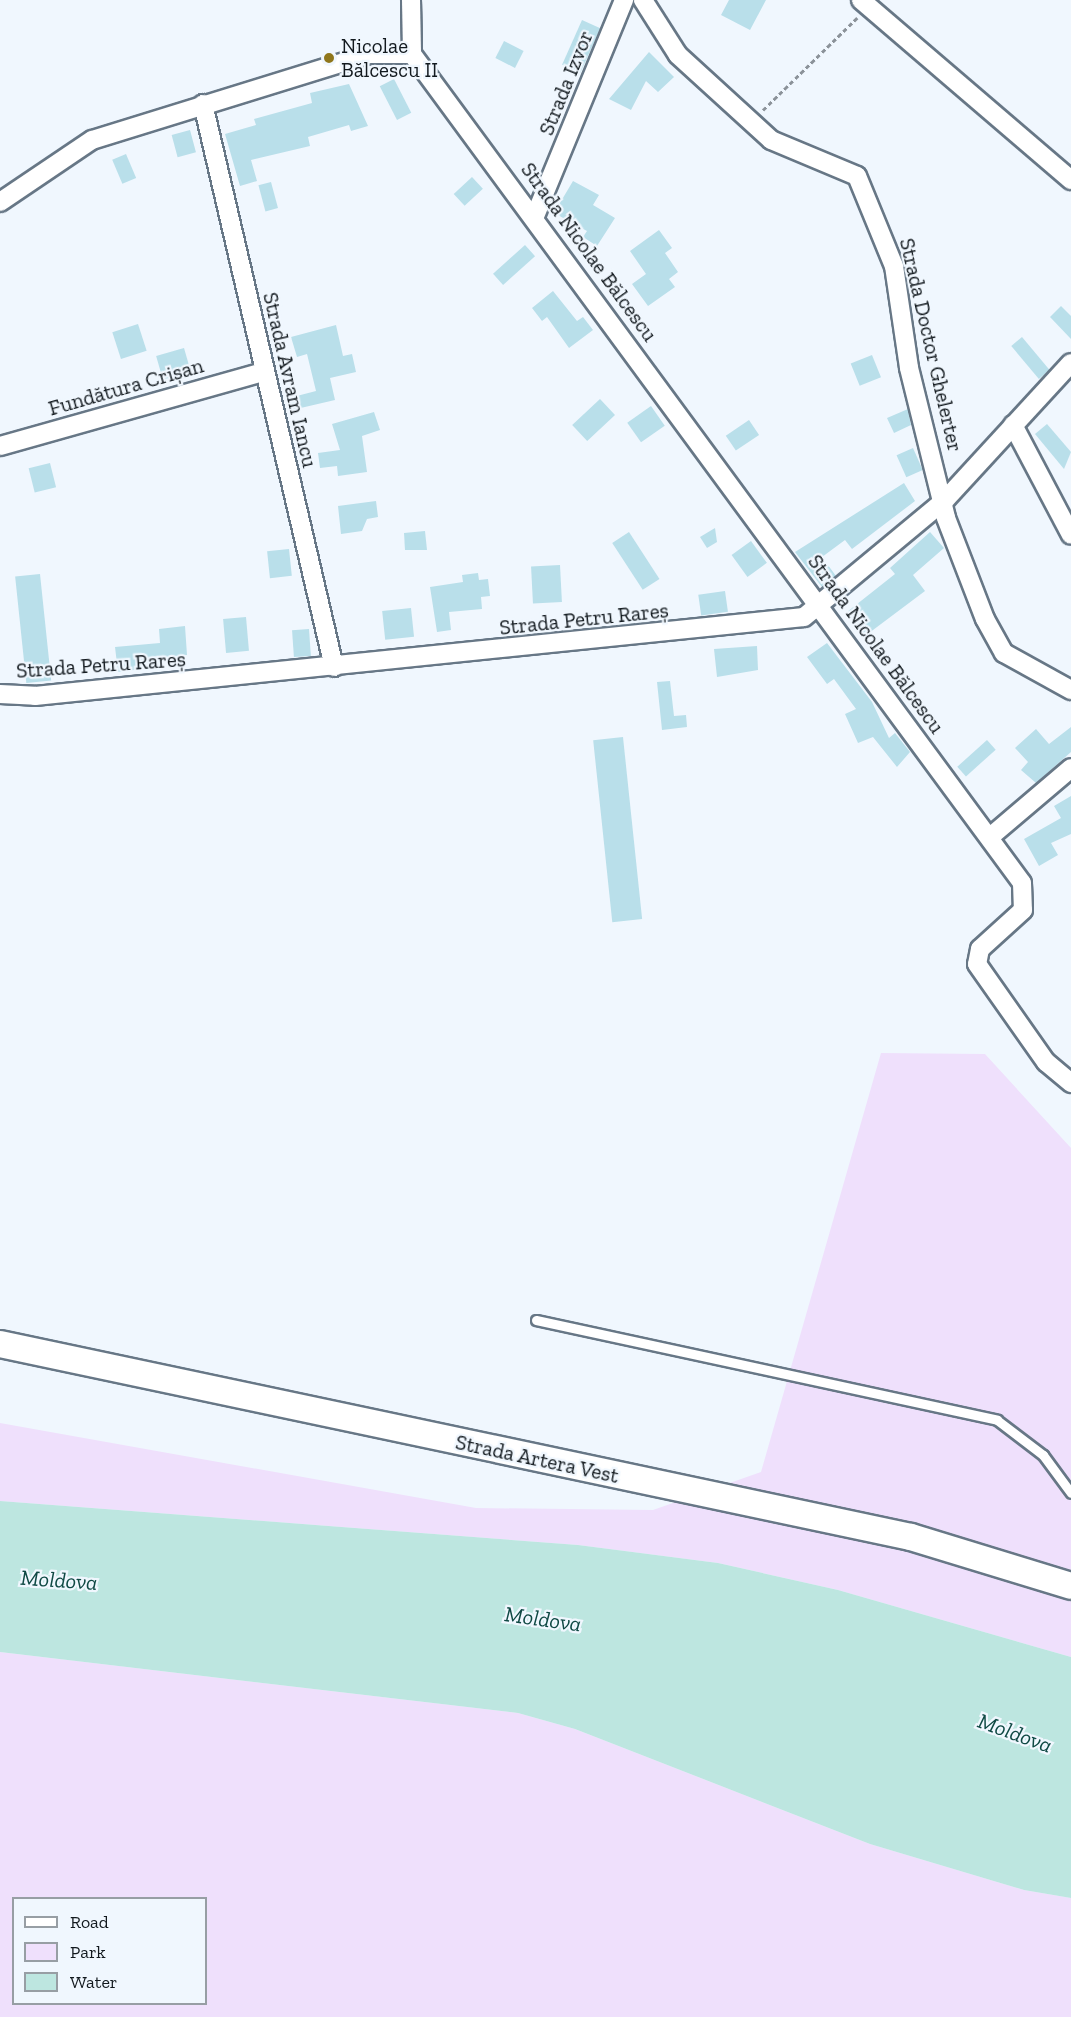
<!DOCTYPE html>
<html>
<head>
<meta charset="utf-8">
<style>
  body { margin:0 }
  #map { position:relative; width:1071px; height:2017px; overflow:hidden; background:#f0f7fe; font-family:"Zilla Slab",serif }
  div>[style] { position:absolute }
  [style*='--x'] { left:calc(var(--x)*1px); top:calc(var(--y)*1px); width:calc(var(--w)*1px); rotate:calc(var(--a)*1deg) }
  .green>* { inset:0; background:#efe0fc }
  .water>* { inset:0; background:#bde6e0 }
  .building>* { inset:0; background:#b9dfea; transform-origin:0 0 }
  .path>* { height:3px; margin-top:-1.5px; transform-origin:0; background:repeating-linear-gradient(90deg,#8b9299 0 4.5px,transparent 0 7.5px) }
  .roads { filter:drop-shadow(2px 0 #677786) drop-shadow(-2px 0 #677786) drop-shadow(0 2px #677786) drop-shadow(0 -2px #677786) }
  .lane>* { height:9px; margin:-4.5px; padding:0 4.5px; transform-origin:4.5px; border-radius:4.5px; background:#fff }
  .street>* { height:18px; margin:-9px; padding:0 9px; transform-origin:9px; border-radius:9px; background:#fff }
  .secondary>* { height:26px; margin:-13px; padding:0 13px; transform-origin:13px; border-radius:13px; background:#fff }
  .dots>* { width:16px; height:16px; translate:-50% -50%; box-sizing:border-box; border:3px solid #f0f7fe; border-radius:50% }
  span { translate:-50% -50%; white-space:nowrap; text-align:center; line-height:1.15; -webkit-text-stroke:4.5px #f0f7fe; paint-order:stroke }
  .poi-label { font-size:21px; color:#12191e }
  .left { translate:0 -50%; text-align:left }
  .street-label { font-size:21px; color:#12191e }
  .water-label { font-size:22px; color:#0f4944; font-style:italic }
  .legend { position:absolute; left:12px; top:1897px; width:195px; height:108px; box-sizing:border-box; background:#f0f7fe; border:2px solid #979ea4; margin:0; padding:8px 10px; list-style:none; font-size:18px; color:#12191e }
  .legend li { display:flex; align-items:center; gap:12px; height:30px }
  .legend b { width:30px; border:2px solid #979ea4 }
</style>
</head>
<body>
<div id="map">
  <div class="green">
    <div style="clip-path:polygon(881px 1053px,985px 1054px,1071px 1148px,1071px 1657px,838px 1590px,718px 1563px,578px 1545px,0 1501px,0 1423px,476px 1508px,653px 1510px,761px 1472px)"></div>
    <div style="clip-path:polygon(evenodd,0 1652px,518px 1713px,575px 1729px,870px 1844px,1024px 1890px,1071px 1898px,1071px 2017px,0 2017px,0 1652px,14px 1898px,206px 1898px,206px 2004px,14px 2004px,14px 1898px)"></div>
  </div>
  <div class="water">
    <div style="clip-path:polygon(0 1501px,578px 1545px,718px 1563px,838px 1590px,1071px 1657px,1071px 1898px,1024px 1890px,870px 1844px,575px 1729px,518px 1713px,0 1652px)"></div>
  </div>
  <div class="building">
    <div style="clip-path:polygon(729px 0,766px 0,750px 30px,721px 15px)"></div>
    <div style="left:582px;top:20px;width:20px;height:49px;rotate:24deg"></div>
    <div style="left:504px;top:41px;width:22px;height:19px;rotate:27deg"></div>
    <div style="clip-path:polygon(649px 52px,674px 77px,658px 92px,646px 81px,631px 110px,609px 99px)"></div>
    <div style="left:394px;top:79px;width:38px;height:16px;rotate:63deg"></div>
    <div style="clip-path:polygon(349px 84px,368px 126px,351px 131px,349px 125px,308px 137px,310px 146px,251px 160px,257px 181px,240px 186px,225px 134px,256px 125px,254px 119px,312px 103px,310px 93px)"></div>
    <div style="left:190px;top:130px;width:23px;height:19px;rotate:75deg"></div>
    <div style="left:126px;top:154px;width:26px;height:15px;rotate:67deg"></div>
    <div style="left:472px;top:177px;width:16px;height:25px;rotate:47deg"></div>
    <div style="clip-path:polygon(573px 181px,599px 195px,593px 205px,615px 218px,597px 246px,583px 237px,587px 231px,554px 213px)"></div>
    <div style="left:271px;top:182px;width:27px;height:13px;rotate:75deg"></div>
    <div style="clip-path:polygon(659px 230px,672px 248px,665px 253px,678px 272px,669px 279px,675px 287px,648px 306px,632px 284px,646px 274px,630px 251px)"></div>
    <div style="left:525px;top:245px;width:15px;height:43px;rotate:48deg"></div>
    <div style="clip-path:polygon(553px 291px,577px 321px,583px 317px,593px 330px,569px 348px,547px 317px,542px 321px,532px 308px)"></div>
    <div style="clip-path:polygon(1061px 306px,1071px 316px,1071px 339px,1050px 317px)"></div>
    <div style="left:138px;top:324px;width:28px;height:27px;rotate:72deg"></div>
    <div style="clip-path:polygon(336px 325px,343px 356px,352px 354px,356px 372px,330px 378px,335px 400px,292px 410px,289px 398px,316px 391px,307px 354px,297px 357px,291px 337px)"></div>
    <div style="left:1022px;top:337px;width:43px;height:14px;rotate:50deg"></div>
    <div style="left:184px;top:348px;width:25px;height:29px;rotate:74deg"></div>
    <div style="left:872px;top:355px;width:24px;height:23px;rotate:68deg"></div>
    <div style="left:600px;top:399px;width:22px;height:38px;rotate:47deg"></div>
    <div style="left:651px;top:406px;width:24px;height:29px;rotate:55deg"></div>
    <div style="clip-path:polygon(908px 409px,911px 425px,894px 433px,887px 418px)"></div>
    <div style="clip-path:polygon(374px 412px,380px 430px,362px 436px,367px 472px,338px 476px,337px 466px,320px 468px,318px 453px,340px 450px,332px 424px)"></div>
    <div style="left:749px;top:420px;width:18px;height:28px;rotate:56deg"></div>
    <div style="clip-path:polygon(1047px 424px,1071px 452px,1064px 469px,1035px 434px)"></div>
    <div style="left:913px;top:448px;width:24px;height:18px;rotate:66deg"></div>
    <div style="left:50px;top:463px;width:25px;height:22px;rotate:76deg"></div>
    <div style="clip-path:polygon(904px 483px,915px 501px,852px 549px,845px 540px,822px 557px,836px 576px,822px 587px,795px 552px)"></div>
    <div style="clip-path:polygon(376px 501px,378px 517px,367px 519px,362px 531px,341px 534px,338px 506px)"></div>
    <div style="clip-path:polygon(715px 528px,717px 542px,707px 548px,700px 537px)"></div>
    <div style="clip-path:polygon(425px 531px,427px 550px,405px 550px,404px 533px)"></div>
    <div style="left:629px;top:532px;width:56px;height:20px;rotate:57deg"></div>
    <div style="clip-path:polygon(930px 532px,944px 548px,913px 575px,925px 591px,865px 636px,847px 612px,895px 574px,890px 568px)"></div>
    <div style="left:751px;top:541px;width:27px;height:24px;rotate:54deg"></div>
    <div style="left:289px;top:549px;width:27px;height:22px;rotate:84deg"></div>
    <div style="left:560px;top:565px;width:37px;height:29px;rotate:87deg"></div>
    <div style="clip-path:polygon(478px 573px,479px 580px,488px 579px,490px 596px,481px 597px,482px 609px,449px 612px,451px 630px,437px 632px,430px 587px,463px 582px,462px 575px)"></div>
    <div style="left:40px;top:574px;width:107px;height:25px;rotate:84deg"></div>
    <div style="left:725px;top:591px;width:21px;height:27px;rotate:82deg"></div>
    <div style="left:411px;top:608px;width:29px;height:29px;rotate:84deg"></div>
    <div style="left:246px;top:617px;width:34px;height:23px;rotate:85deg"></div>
    <div style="clip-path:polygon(185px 626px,187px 655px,141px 660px,142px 669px,118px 672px,115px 647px,160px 643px,159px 629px)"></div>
    <div style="left:309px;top:629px;width:27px;height:17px;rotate:86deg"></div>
    <div style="clip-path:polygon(827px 643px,872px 702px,889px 738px,895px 733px,910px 752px,897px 767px,873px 737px,858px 743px,845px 714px,856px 709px,834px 679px,827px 684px,807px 657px)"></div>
    <div style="clip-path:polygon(757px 646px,758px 670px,717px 677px,714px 649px)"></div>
    <div style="clip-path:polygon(670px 681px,674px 716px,686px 715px,687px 727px,662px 730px,657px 682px)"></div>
    <div style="clip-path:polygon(1071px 727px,1071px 752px,1036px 783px,1021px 770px,1028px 762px,1015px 748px,1036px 729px,1049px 744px)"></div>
    <div style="left:623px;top:737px;width:183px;height:30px;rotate:84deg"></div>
    <div style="left:987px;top:740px;width:13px;height:40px;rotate:48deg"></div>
    <div style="clip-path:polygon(1071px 796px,1071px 834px,1051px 843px,1058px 855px,1039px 866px,1024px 839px,1061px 818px,1054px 806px)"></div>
  </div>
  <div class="path">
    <div style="--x:763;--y:110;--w:132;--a:-44.4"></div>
  </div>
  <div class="roads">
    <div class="lane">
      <div style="--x:536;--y:1320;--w:472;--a:12.2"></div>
      <div style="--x:997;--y:1420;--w:58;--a:37.3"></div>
      <div style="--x:1043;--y:1455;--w:47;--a:53.6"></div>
    </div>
    <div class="street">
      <div style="--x:411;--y:0;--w:54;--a:88.9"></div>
      <div style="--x:643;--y:0;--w:65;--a:57.5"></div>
      <div style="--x:678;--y:55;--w:126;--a:42.4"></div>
      <div style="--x:771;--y:140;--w:93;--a:22.7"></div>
      <div style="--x:857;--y:176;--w:97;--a:67.7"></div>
      <div style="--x:894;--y:266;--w:103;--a:81.6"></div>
      <div style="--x:909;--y:368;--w:154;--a:76.1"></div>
      <div style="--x:946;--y:518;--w:108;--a:68.9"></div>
      <div style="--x:985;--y:619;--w:39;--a:61"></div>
      <div style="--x:1004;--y:653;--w:77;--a:28.9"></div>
      <div style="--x:861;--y:0;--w:277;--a:40.6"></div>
      <div style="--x:203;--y:104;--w:578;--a:76.9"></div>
      <div style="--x:0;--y:202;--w:111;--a:-34"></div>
      <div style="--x:92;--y:140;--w:290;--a:-17.2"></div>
      <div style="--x:369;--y:54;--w:43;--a:0"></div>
      <div style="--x:412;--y:54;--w:1029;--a:53.65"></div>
      <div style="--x:1022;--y:883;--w:27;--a:88"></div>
      <div style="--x:1023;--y:910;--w:58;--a:137.8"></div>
      <div style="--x:980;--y:949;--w:15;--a:101"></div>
      <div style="--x:977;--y:964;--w:120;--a:54.9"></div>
      <div style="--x:1046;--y:1062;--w:33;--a:40"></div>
      <div style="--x:535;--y:216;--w:234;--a:-67.6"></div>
      <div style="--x:1013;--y:425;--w:124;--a:62.2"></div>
      <div style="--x:0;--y:446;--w:274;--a:-15.7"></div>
      <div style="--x:0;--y:694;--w:35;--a:3"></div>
      <div style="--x:35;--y:696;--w:773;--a:-5.87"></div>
      <div style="--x:804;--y:617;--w:183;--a:-39.7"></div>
      <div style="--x:945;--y:500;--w:186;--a:-47.4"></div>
      <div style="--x:990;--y:837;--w:106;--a:-40.4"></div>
    </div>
    <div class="secondary">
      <div style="--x:0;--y:1344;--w:931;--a:11.96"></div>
      <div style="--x:911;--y:1537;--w:167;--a:17"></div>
    </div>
  </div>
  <div class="dots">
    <div style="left:329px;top:58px;background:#90771c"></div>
  </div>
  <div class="poi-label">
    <span class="left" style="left:341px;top:58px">Nicolae<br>Bălcescu II</span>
  </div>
  <div class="street-label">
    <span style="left:566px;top:83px;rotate:-68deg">Strada Izvor</span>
    <span style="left:589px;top:252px;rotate:54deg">Strada Nicolae Bălcescu</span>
    <span style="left:931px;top:345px;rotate:77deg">Strada Doctor Ghelerter</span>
    <span style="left:290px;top:380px;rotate:77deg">Strada Avram Iancu</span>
    <span style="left:126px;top:387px;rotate:-16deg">Fundătura Crișan</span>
    <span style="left:584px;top:619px;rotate:-6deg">Strada Petru Rareș</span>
    <span style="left:876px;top:644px;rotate:54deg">Strada Nicolae Bălcescu</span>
    <span style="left:101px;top:665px;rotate:-4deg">Strada Petru Rareș</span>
    <span style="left:537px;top:1459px;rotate:12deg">Strada Artera Vest</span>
  </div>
  <div class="water-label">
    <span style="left:59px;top:1580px;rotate:4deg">Moldova</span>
    <span style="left:543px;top:1619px;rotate:8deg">Moldova</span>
    <span style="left:1015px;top:1733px;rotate:20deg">Moldova</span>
  </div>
  <ul class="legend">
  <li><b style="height:8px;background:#fff"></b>Road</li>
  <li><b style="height:16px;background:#efe0fc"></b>Park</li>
  <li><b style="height:16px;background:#bde6e0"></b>Water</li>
  </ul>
</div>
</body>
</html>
